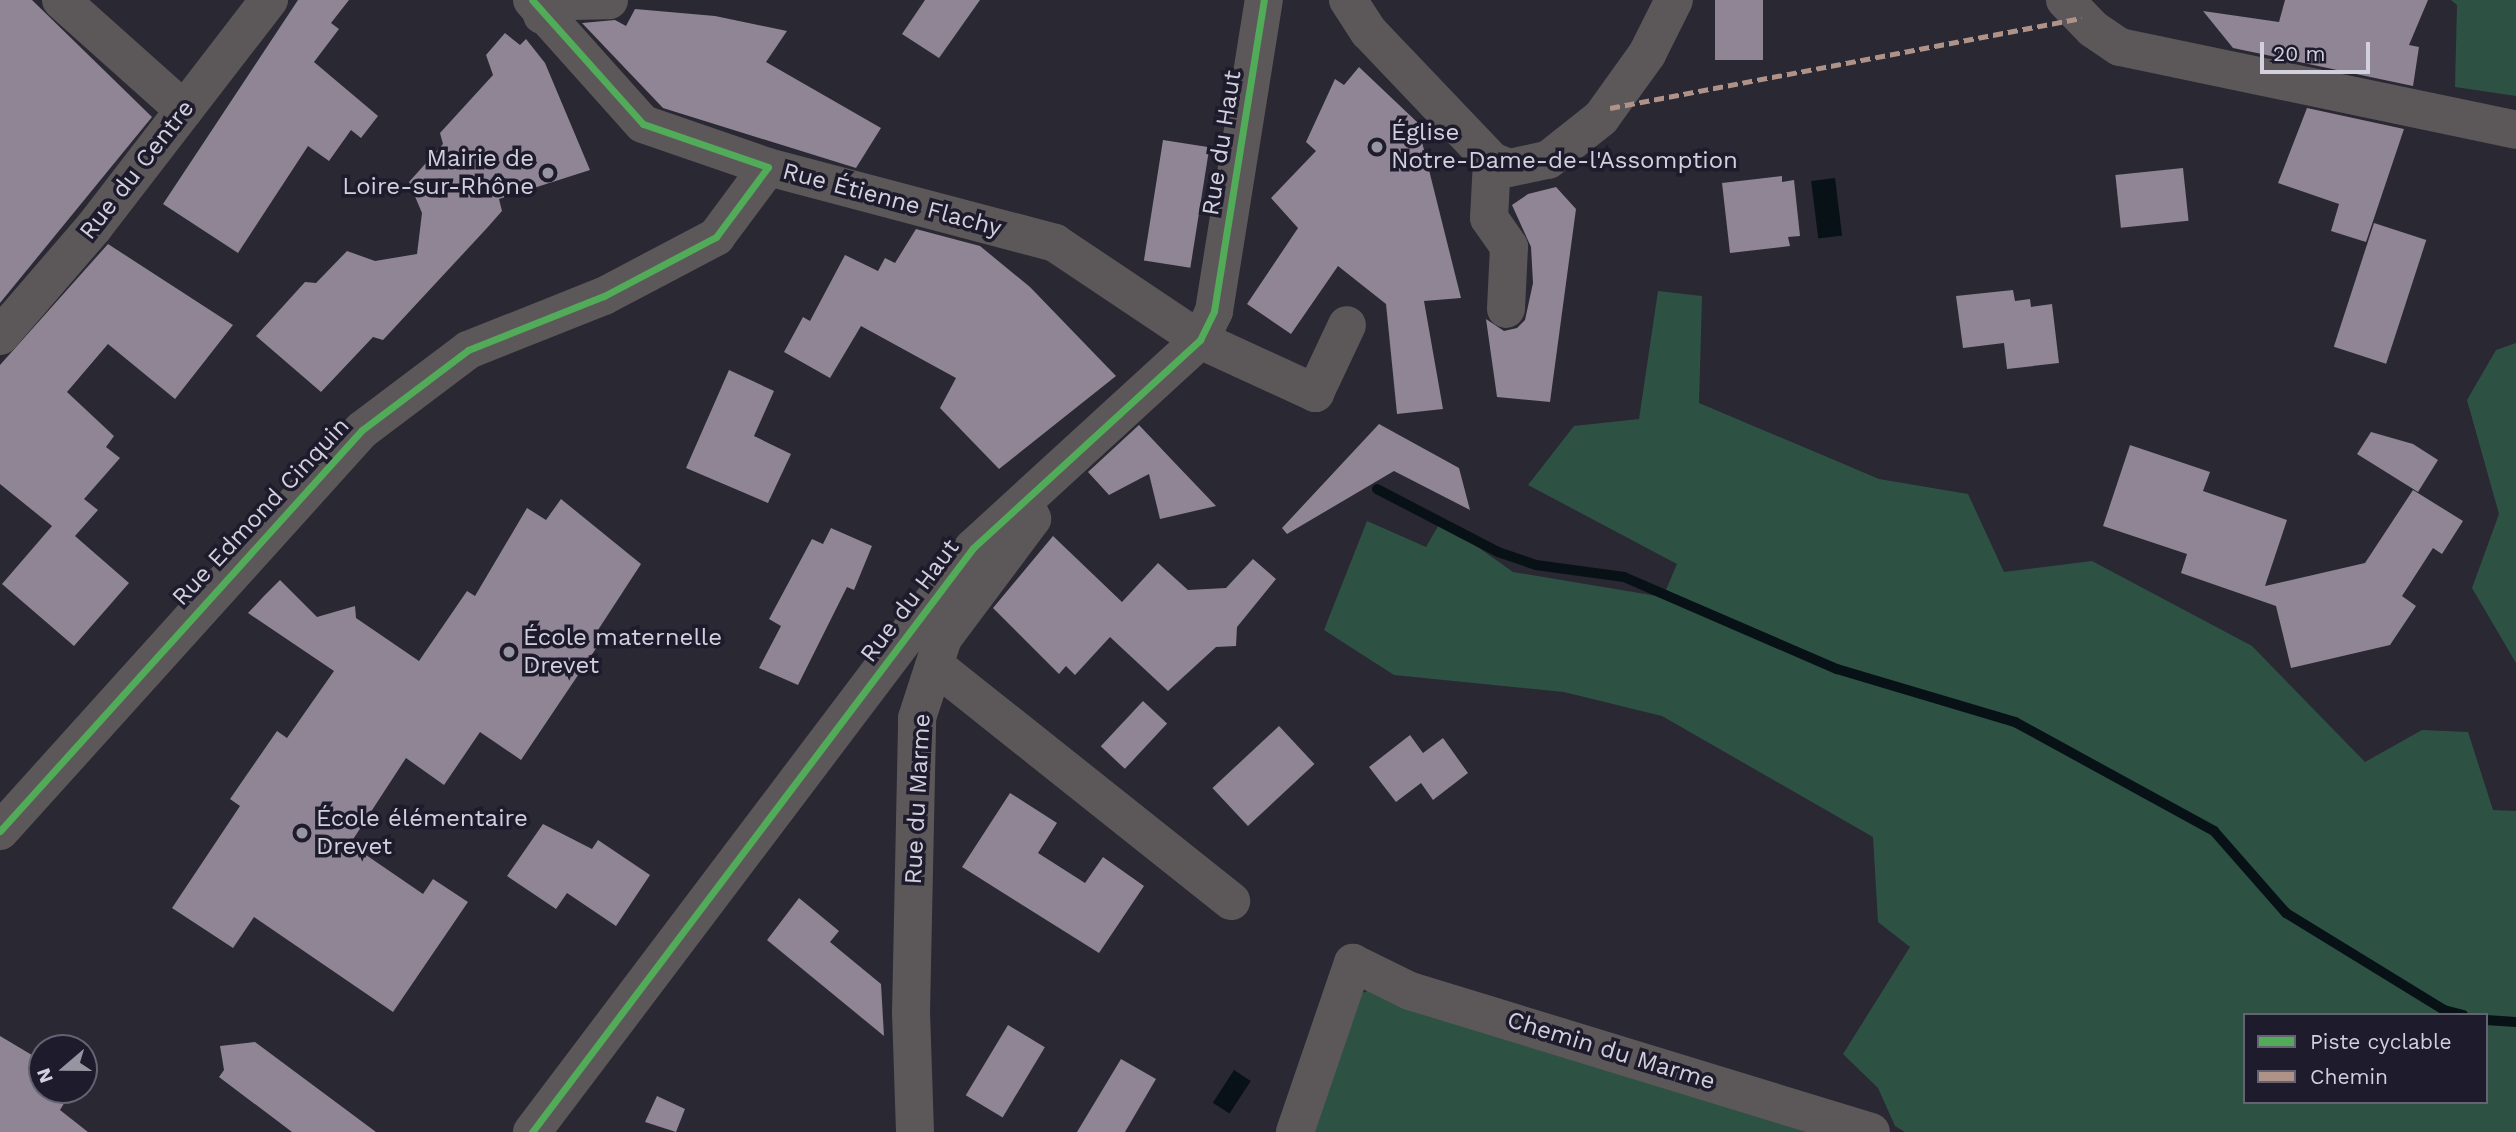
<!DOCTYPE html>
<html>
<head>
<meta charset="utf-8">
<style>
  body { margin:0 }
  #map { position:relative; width:2516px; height:1132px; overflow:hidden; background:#2a2833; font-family:"Work Sans",sans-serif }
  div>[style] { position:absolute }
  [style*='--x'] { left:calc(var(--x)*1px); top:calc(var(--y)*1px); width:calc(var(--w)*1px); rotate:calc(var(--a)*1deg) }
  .green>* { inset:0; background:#2d5243 }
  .water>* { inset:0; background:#081216; transform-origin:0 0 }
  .stream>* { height:10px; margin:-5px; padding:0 5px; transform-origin:5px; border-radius:5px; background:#081216 }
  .building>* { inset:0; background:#8f8594; transform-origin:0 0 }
  .minor>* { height:38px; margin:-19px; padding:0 19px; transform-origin:19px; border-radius:19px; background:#5c585a }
  .quiet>* { height:5px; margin-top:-2.5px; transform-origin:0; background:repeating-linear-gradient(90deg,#af9288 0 10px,transparent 0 15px) }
  .cycleway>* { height:7px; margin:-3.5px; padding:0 3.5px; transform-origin:3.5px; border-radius:3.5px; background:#51ab58 }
  .dots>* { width:19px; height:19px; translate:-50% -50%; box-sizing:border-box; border:4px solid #1d1b2c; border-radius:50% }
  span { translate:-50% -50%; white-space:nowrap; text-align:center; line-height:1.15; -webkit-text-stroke:7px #1d1b2c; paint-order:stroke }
  .poi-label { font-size:24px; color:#d1d0dc }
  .left { translate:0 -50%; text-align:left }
  .right { translate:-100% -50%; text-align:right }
  .street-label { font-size:24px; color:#d1d0dc }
  .legend { position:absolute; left:2243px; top:1013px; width:245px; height:91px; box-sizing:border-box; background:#1d1b2c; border:2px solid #656372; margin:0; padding:9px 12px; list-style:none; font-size:21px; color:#d1d0dc }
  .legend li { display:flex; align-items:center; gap:14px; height:35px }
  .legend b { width:35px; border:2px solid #656372 }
  .north { position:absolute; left:28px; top:1034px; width:70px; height:70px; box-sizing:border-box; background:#1d1b2c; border:2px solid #656372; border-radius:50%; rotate:250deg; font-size:19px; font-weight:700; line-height:28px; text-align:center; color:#d1d0dc }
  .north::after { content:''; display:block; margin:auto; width:24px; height:32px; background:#9795a1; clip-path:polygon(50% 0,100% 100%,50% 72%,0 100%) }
  .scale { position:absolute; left:2260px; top:42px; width:110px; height:32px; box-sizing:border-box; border:4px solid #d1d0dc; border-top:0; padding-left:9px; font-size:21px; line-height:24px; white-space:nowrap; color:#d1d0dc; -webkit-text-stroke:5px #1d1b2c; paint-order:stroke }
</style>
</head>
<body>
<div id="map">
  <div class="green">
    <div style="clip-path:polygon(2451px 0,2516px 0,2516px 96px,2455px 87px,2457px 5px)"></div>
    <div style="clip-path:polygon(evenodd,1658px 291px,1702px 296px,1699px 403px,1879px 479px,1968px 494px,2004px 572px,2092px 561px,2252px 646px,2365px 762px,2422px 730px,2468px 732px,2493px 810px,2516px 811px,2516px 1132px,1905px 1132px,1895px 1126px,1878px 1088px,1843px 1054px,1910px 947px,1878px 922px,1873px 837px,1662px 716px,1564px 692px,1394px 675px,1324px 630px,1367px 521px,1426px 547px,1441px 521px,1513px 572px,1663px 597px,1677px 564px,1528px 485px,1574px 426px,1639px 419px,1658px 291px,2245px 1015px,2486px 1015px,2486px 1102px,2245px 1102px,2245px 1015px)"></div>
    <div style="clip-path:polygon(2516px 343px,2516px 663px,2472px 588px,2499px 514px,2467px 400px,2496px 350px)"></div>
    <div style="clip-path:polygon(1376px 988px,1840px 1132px,1306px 1132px,1359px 994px)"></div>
  </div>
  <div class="water">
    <div style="left:1835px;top:178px;width:58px;height:24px;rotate:83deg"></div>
    <div style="left:1234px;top:1070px;width:20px;height:39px;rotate:33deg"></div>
  </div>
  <div class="stream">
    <div style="--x:1377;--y:489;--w:136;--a:27.5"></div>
    <div style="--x:1498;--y:552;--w:40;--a:18.9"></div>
    <div style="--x:1536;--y:565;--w:89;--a:7.8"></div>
    <div style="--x:1624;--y:577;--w:232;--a:23.4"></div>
    <div style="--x:1837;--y:669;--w:186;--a:16.6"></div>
    <div style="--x:2015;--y:722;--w:227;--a:28.7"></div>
    <div style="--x:2214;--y:831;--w:109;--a:48.7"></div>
    <div style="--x:2286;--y:913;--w:185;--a:31.5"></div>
    <div style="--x:2444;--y:1010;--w:20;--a:15"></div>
    <div style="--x:2486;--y:1020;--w:30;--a:4"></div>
  </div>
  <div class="building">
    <div style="clip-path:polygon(0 0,32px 0,152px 117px,0 303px)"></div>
    <div style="clip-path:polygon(298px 0,349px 0,331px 23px,339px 29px,314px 62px,378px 116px,361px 138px,351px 130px,329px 161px,308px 146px,238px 253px,163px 204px)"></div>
    <div style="clip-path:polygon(925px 0,980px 0,939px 58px,902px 34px)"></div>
    <div style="left:1715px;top:0;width:48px;height:60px"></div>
    <div style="clip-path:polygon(2285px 0,2428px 0,2409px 45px,2419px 47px,2413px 86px,2233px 48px,2203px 11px,2279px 22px)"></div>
    <div style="clip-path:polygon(635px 9px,715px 16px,787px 31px,766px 62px,881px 128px,856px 168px,663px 108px,582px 23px,615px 20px,626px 26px)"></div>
    <div style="clip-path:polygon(505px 33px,520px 45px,526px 39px,545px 63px,590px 170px,499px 199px,502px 211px,487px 228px,383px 340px,373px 337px,321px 392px,256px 336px,305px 282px,316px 283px,347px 251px,375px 261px,417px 254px,422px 213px,409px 182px,443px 144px,440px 133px,493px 75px,486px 55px)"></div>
    <div style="clip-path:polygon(1359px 67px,1417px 122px,1461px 298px,1424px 301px,1443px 409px,1397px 414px,1386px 304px,1338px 266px,1291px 334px,1247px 304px,1298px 228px,1271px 198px,1316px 151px,1306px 142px,1335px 79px,1344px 85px)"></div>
    <div style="clip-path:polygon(2307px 108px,2404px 129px,2366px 242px,2331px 231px,2339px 204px,2278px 183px)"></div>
    <div style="left:1163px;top:140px;width:47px;height:122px;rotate:9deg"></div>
    <div style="left:2183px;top:168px;width:53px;height:68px;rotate:84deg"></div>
    <div style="clip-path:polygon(1782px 176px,1782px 182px,1794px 180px,1800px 236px,1788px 237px,1790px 246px,1730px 253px,1722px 183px)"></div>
    <div style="clip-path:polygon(1556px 187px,1576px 209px,1550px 402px,1497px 397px,1486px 319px,1504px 331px,1517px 328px,1525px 320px,1533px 283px,1531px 247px,1512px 205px,1528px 194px)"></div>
    <div style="left:2374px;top:223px;width:55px;height:130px;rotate:18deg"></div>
    <div style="clip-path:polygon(916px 229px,980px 246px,1030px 287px,1116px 376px,999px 469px,940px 408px,956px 378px,861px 326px,830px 378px,784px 352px,803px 317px,810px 321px,845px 255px,878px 271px,885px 258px,895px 263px)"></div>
    <div style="clip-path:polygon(108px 244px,233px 325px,175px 399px,108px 344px,67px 392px,114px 436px,106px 447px,120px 458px,84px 499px,98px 510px,75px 536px,129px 583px,74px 646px,2px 584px,52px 526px,0 484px,0 365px)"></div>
    <div style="clip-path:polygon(2013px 290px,2015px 301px,2030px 299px,2031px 307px,2052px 304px,2059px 363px,2007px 369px,2004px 343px,1963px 348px,1956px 296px)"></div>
    <div style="clip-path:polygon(729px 370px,774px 391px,754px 436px,791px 454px,768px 503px,686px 468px)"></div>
    <div style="clip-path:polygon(1379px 424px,1459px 468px,1470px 510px,1394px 471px,1287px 534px,1282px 528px)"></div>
    <div style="clip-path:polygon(1139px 425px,1173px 461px,1216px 506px,1160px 519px,1149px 474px,1109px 495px,1088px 472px)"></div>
    <div style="clip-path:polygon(2371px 432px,2413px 444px,2438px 460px,2418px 492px,2357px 454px)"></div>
    <div style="clip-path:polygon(2130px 445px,2210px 472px,2203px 491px,2287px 520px,2265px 586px,2365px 563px,2413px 490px,2463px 521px,2442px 554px,2433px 548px,2402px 596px,2416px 606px,2390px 645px,2291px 668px,2276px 606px,2181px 573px,2187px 554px,2103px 526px)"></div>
    <div style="clip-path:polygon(561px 499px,641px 564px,598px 630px,605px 635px,521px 760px,480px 732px,444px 785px,406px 758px,350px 844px,423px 894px,433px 879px,468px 902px,393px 1012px,254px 917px,233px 948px,172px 908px,240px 806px,230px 799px,277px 731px,287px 738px,334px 671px,248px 613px,264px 596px,280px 580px,317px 617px,355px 606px,356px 618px,419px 661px,467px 591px,475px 596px,527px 508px,546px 520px)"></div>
    <div style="clip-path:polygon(831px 528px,872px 546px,854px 590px,847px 587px,798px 685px,759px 668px,781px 626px,769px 619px,812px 539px,823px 544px)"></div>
    <div style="clip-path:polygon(1053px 536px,1122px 602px,1158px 563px,1188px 590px,1226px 588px,1253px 559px,1276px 579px,1237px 627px,1236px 646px,1216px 647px,1168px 691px,1110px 637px,1075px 675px,1066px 666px,1059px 674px,993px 608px)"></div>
    <div style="left:1143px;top:701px;width:33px;height:62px;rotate:43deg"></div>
    <div style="left:1279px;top:726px;width:52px;height:91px;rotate:47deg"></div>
    <div style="clip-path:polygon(1410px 735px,1423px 753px,1443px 738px,1468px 773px,1433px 800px,1421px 783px,1396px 802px,1369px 767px)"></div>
    <div style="clip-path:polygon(1010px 793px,1057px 823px,1038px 853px,1085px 883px,1103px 857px,1144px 886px,1099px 953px,962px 867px)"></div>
    <div style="clip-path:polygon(543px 824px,592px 849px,598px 840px,650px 875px,616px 926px,567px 893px,556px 909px,507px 876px)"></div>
    <div style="clip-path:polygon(799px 898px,839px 931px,830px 942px,881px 984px,884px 1036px,767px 940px)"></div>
    <div style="left:1008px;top:1025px;width:43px;height:82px;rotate:31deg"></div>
    <div style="clip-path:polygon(0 1036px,42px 1061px,42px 1090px,72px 1090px,60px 1110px,88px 1132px,0 1132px)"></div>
    <div style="clip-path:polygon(255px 1042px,376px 1132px,292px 1132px,219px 1077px,224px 1070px,220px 1046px)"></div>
    <div style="clip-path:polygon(1121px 1059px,1156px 1079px,1125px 1132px,1077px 1132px)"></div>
    <div style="clip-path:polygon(657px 1096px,685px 1109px,676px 1132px,645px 1122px)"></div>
  </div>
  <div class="minor">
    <div style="--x:61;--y:0;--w:165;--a:41.8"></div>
    <div style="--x:532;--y:0;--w:166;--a:48.2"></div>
    <div style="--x:643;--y:124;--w:132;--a:19"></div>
    <div style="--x:768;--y:167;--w:297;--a:14.8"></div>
    <div style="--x:1055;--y:243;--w:174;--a:33.8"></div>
    <div style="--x:1200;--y:340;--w:127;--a:24.7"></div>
    <div style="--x:1315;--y:393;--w:75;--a:-64.8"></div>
    <div style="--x:1348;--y:0;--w:38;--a:57"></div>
    <div style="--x:1369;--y:32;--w:178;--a:46.4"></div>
    <div style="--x:1492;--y:161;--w:18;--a:22"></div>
    <div style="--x:1509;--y:168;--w:40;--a:-12"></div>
    <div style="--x:1548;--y:160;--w:68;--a:-38.4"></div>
    <div style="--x:1601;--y:118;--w:79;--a:-54.3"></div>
    <div style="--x:1647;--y:54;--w:60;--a:-63.4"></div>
    <div style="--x:2065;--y:0;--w:40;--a:46"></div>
    <div style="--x:2093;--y:29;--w:32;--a:34"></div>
    <div style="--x:2120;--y:47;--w:405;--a:11.8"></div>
    <div style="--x:542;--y:15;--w:31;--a:-27"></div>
    <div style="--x:570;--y:1;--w:39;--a:-1"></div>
    <div style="--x:1492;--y:161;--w:57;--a:93"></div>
    <div style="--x:1489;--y:218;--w:35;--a:55"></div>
    <div style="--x:1509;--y:247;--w:62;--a:92.8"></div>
    <div style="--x:0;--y:336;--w:144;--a:-49.2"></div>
    <div style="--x:94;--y:227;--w:287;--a:-52.4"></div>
    <div style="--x:937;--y:667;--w:376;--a:38.5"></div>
    <div style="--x:0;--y:831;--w:540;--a:-47.93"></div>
    <div style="--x:362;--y:430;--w:133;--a:-37"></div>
    <div style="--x:468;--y:350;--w:146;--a:-21.7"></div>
    <div style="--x:604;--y:296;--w:127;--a:-27.8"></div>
    <div style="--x:716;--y:237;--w:87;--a:-53.4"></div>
    <div style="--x:532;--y:1132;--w:732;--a:-52.94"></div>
    <div style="--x:973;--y:548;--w:308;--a:-42.5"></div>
    <div style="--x:1200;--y:340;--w:32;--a:-64"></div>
    <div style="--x:1214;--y:311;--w:315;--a:-80.9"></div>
    <div style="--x:915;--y:1132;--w:119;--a:-91.9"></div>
    <div style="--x:911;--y:1013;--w:295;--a:-88.8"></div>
    <div style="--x:917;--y:718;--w:84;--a:-72"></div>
    <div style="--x:943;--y:638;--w:149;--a:-53.2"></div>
    <div style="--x:1032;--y:519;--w:8;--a:-113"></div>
    <div style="--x:1295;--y:1132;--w:179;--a:-71.1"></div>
    <div style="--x:1353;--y:963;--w:64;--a:26.2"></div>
    <div style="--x:1410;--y:991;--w:482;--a:17"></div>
  </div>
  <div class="quiet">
    <div style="--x:1610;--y:108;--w:480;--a:-10.8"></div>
  </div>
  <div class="cycleway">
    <div style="--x:0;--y:831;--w:540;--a:-47.93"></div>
    <div style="--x:362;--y:430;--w:133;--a:-37"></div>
    <div style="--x:468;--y:350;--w:146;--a:-21.7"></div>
    <div style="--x:604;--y:296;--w:127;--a:-27.8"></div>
    <div style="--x:716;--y:237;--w:87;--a:-53.4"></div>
    <div style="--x:768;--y:167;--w:132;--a:-161"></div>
    <div style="--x:643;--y:124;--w:166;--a:-131.8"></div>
    <div style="--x:532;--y:1132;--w:732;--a:-52.94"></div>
    <div style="--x:973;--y:548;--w:308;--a:-42.5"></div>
    <div style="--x:1200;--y:340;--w:32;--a:-64"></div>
    <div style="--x:1214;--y:311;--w:315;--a:-80.9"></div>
  </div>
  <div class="dots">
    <div style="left:1377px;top:147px;background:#9795a1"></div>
    <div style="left:548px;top:173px;background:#9795a1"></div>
    <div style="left:509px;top:652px;background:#9795a1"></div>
    <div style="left:302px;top:833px;background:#9795a1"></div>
  </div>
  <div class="poi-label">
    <span class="left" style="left:1391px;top:147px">Église<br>Notre-Dame-de-l'Assomption</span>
    <span class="right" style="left:534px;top:173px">Mairie de<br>Loire-sur-Rhône</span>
    <span class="left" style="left:523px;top:652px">École maternelle<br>Drevet</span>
    <span class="left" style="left:316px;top:833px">École élémentaire<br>Drevet</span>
  </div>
  <div class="street-label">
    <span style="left:1222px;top:143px;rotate:-81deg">Rue du Haut</span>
    <span style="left:137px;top:170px;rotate:-52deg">Rue du Centre</span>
    <span style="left:892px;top:200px;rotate:15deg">Rue Étienne Flachy</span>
    <span style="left:261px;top:512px;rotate:-47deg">Rue Edmond Cinquin</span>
    <span style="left:910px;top:601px;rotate:-53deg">Rue du Haut</span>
    <span style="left:918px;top:799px;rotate:-87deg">Rue du Marme</span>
    <span style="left:1611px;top:1051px;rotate:17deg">Chemin du Marme</span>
  </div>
  <ul class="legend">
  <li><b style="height:9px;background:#51ab58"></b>Piste cyclable</li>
  <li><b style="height:9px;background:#af9288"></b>Chemin</li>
  </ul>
  <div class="north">N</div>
  <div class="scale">20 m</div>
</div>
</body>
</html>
